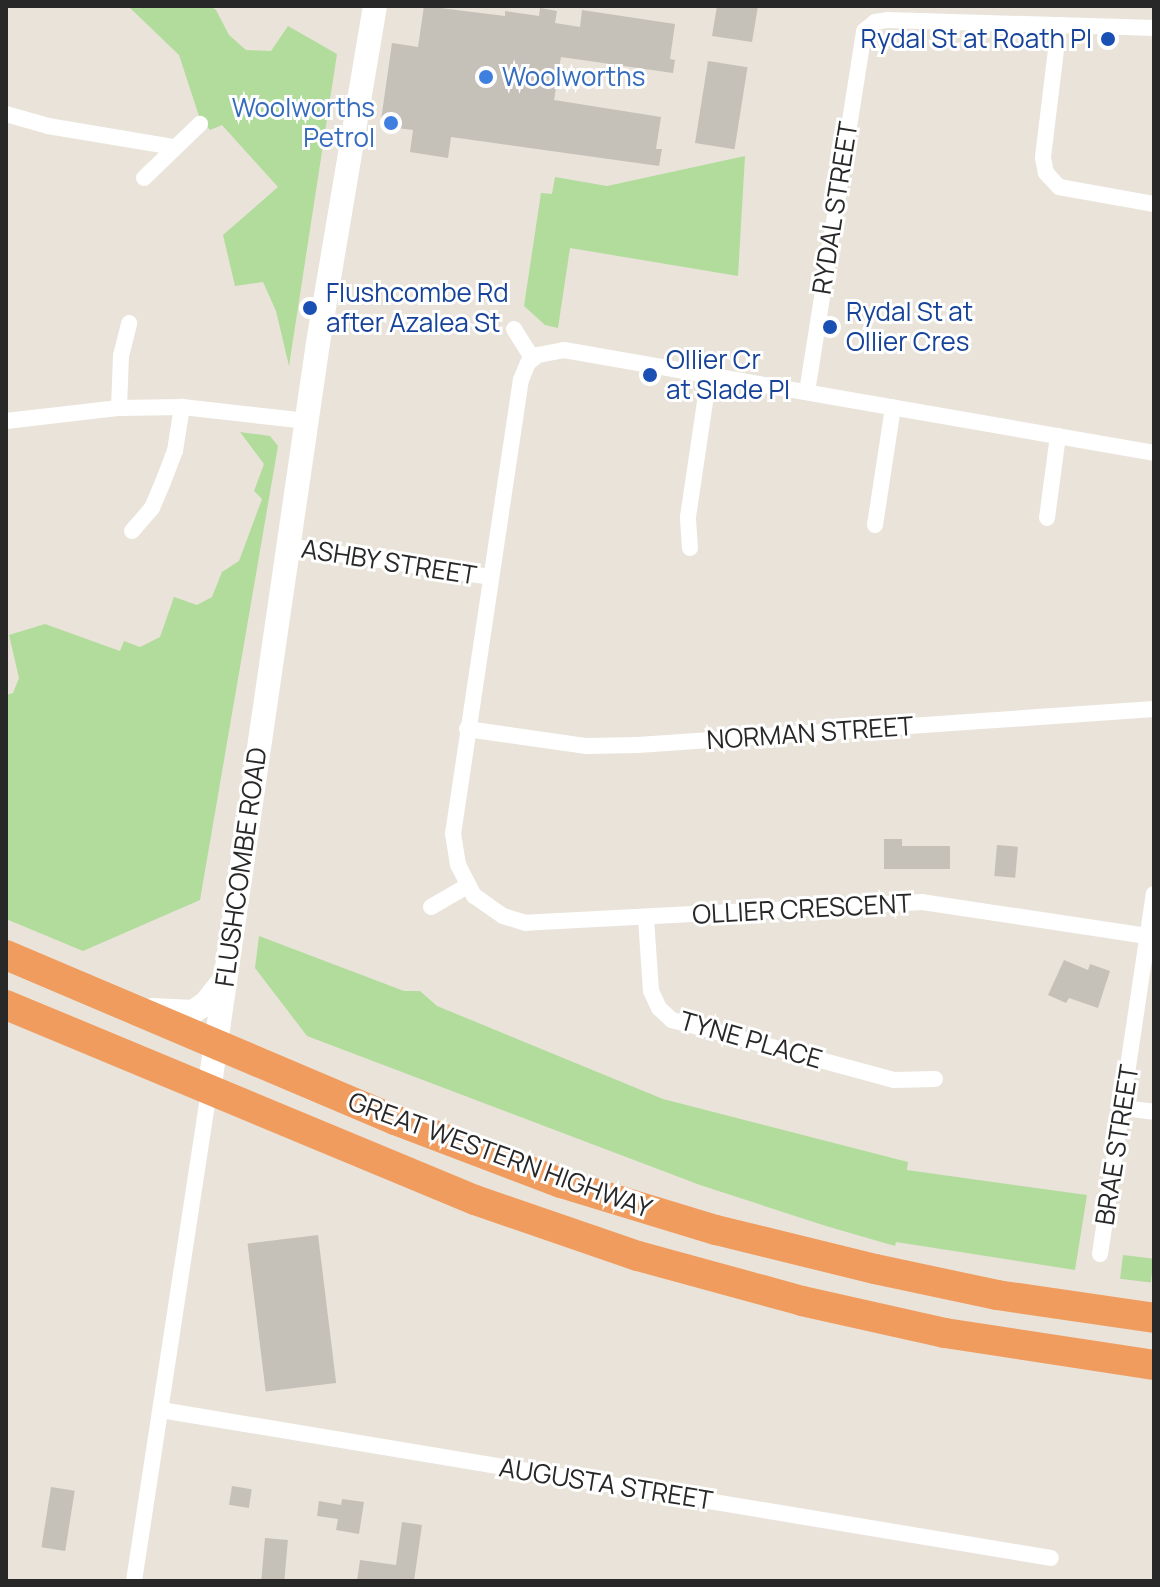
<!DOCTYPE html>
<html>
<head>
<meta charset="utf-8">
<style>
  body { margin:0 }
  #map { position:relative; width:1160px; height:1587px; overflow:hidden; background:#e9e3da; font-family:Manrope,sans-serif }
  div>[style] { position:absolute }
  [style*='--x'] { left:calc(var(--x)*1px); top:calc(var(--y)*1px); width:calc(var(--w)*1px); rotate:calc(var(--a)*1deg) }
  .green>* { inset:0; background:#b2dc9b; transform-origin:0 0 }
  .building>* { inset:0; background:#c5c1b9; transform-origin:0 0 }
  .street>* { height:16px; margin:-8px; padding:0 8px; transform-origin:8px; border-radius:8px; background:#fff }
  .secondary>* { height:24px; margin:-12px; padding:0 12px; transform-origin:12px; border-radius:12px; background:#fff }
  .highway>* { height:30px; margin:-15px; padding:0 15px; transform-origin:15px; border-radius:15px; background:#f09c5e }
  .dots>* { width:22px; height:22px; translate:-50% -50%; box-sizing:border-box; border:4px solid #fff; border-radius:50% }
  span { translate:-50% -50%; white-space:nowrap; text-align:center; line-height:1.15; -webkit-text-stroke:6px #fff; paint-order:stroke }
  .transit-label { font-size:26px; color:#164399 }
  .right { translate:-100% -50%; text-align:right }
  .left { translate:0 -50%; text-align:left }
  .shop-label { font-size:26px; color:#366cbe }
  .street-label { font-size:26px; color:#282828 }
  .frame { position:absolute; inset:0; border:8px solid #282828; pointer-events:none }
</style>
</head>
<body>
<div id="map">
  <div class="green">
    <div style="clip-path:polygon(128px 6px,210px 6px,216px 10px,229px 35px,246px 50px,271px 51px,288px 26px,337px 54px,289px 366px,276px 311px,263px 282px,235px 286px,223px 235px,278px 187px,222px 125px,210px 130px,199px 116px,179px 55px)"></div>
    <div style="clip-path:polygon(745px 156px,738px 276px,570px 248px,558px 328px,545px 325px,524px 306px,541px 193px,552px 194px,555px 177px,607px 186px)"></div>
    <div style="clip-path:polygon(240px 432px,270px 436px,278px 446px,200px 900px,83px 951px,6px 919px,6px 695px,13px 693px,19px 678px,9px 635px,45px 624px,120px 651px,124px 641px,140px 647px,160px 637px,174px 597px,197px 605px,212px 597px,222px 572px,239px 561px,262px 499px,254px 491px,264px 464px)"></div>
    <div style="clip-path:polygon(259px 936px,404px 991px,420px 991px,437px 1006px,663px 1099px,908px 1162px,907px 1170px,1087px 1195px,1075px 1270px,896px 1242px,895px 1246px,826px 1226px,700px 1185px,307px 1036px,255px 968px)"></div>
    <div style="left:1123px;top:1255px;width:31px;height:24px;rotate:7deg"></div>
  </div>
  <div class="building">
    <div style="clip-path:polygon(424px 6px,505px 16px,505px 11px,539px 16px,540px 8px,557px 11px,555px 23px,580px 27px,582px 10px,675px 24px,670px 59px,675px 60px,673px 73px,561px 57px,554px 100px,661px 117px,656px 149px,662px 149px,659px 166px,451px 137px,448px 158px,410px 152px,413px 130px,382px 126px,381px 120px,392px 43px,418px 47px)"></div>
    <div style="clip-path:polygon(717px 6px,758px 6px,752px 42px,712px 36px)"></div>
    <div style="left:708px;top:61px;width:40px;height:83px;rotate:9deg"></div>
    <div style="clip-path:polygon(884px 839px,902px 839px,902px 846px,950px 846px,950px 869px,884px 869px)"></div>
    <div style="left:997px;top:845px;width:21px;height:31px;rotate:5deg"></div>
    <div style="clip-path:polygon(1064px 960px,1088px 970px,1090px 964px,1110px 971px,1098px 1008px,1069px 998px,1066px 1003px,1048px 995px)"></div>
    <div style="left:318px;top:1235px;width:149px;height:71px;rotate:83deg"></div>
    <div style="left:232px;top:1486px;width:20px;height:19px;rotate:9deg"></div>
    <div style="left:51px;top:1487px;width:24px;height:61px;rotate:9deg"></div>
    <div style="clip-path:polygon(342px 1499px,364px 1502px,359px 1534px,336px 1530px,338px 1519px,317px 1516px,319px 1501px,341px 1505px)"></div>
    <div style="clip-path:polygon(402px 1522px,422px 1525px,414px 1581px,357px 1581px,360px 1560px,396px 1565px)"></div>
    <div style="left:265px;top:1538px;width:23px;height:43px;rotate:5deg"></div>
  </div>
  <div class="street">
    <div style="--x:1059;--y:25;--w:134;--a:96.9"></div>
    <div style="--x:1043;--y:158;--w:15;--a:79"></div>
    <div style="--x:1046;--y:173;--w:19;--a:47"></div>
    <div style="--x:1059;--y:187;--w:97;--a:10.1"></div>
    <div style="--x:6;--y:114;--w:44;--a:15.9"></div>
    <div style="--x:48;--y:126;--w:128;--a:9.5"></div>
    <div style="--x:144;--y:178;--w:78;--a:-44"></div>
    <div style="--x:514;--y:329;--w:34;--a:58"></div>
    <div style="--x:807;--y:392;--w:365;--a:-81"></div>
    <div style="--x:864;--y:31;--w:14;--a:-39"></div>
    <div style="--x:875;--y:22;--w:12;--a:-9"></div>
    <div style="--x:887;--y:20;--w:267;--a:1.7"></div>
    <div style="--x:119;--y:408;--w:52;--a:-87.8"></div>
    <div style="--x:121;--y:356;--w:34;--a:-76"></div>
    <div style="--x:6;--y:421;--w:114;--a:-6.6"></div>
    <div style="--x:119;--y:408;--w:63;--a:-0.9"></div>
    <div style="--x:182;--y:407;--w:126;--a:6.4"></div>
    <div style="--x:1047;--y:518;--w:83;--a:-82.4"></div>
    <div style="--x:875;--y:525;--w:119;--a:-81.3"></div>
    <div style="--x:132;--y:531;--w:30;--a:-49"></div>
    <div style="--x:152;--y:508;--w:28;--a:-67"></div>
    <div style="--x:163;--y:482;--w:33;--a:-69"></div>
    <div style="--x:175;--y:451;--w:45;--a:-81"></div>
    <div style="--x:288;--y:546;--w:204;--a:8.7"></div>
    <div style="--x:690;--y:548;--w:31;--a:-94"></div>
    <div style="--x:688;--y:517;--w:144;--a:-81.6"></div>
    <div style="--x:467;--y:729;--w:121;--a:8.1"></div>
    <div style="--x:587;--y:746;--w:51;--a:-1.1"></div>
    <div style="--x:638;--y:745;--w:517;--a:-3.99"></div>
    <div style="--x:431;--y:907;--w:42;--a:-30.3"></div>
    <div style="--x:646;--y:919;--w:72;--a:86"></div>
    <div style="--x:651;--y:991;--w:19;--a:65"></div>
    <div style="--x:659;--y:1008;--w:18;--a:43"></div>
    <div style="--x:672;--y:1020;--w:230;--a:15.1"></div>
    <div style="--x:894;--y:1080;--w:41;--a:-1.4"></div>
    <div style="--x:1147;--y:936;--w:227;--a:-171.4"></div>
    <div style="--x:923;--y:902;--w:398;--a:177"></div>
    <div style="--x:526;--y:923;--w:24;--a:-163"></div>
    <div style="--x:503;--y:916;--w:35;--a:-145"></div>
    <div style="--x:474;--y:896;--w:35;--a:-117"></div>
    <div style="--x:458;--y:865;--w:31;--a:-99"></div>
    <div style="--x:453;--y:834;--w:459;--a:-81.5"></div>
    <div style="--x:521;--y:380;--w:18;--a:-68"></div>
    <div style="--x:528;--y:363;--w:13;--a:-39"></div>
    <div style="--x:538;--y:355;--w:26;--a:-11"></div>
    <div style="--x:564;--y:350;--w:599;--a:9.9"></div>
    <div style="--x:1123;--y:1108;--w:31;--a:7"></div>
    <div style="--x:1100;--y:1254;--w:364;--a:-81.5"></div>
    <div style="--x:161;--y:1410;--w:902;--a:9.44"></div>
    <div style="--x:134;--y:1581;--w:496;--a:-81.3"></div>
  </div>
  <div class="secondary">
    <div style="--x:152;--y:1010;--w:41;--a:2.8"></div>
    <div style="--x:193;--y:1012;--w:16;--a:-35"></div>
    <div style="--x:206;--y:1003;--w:31;--a:-52"></div>
    <div style="--x:209;--y:1091;--w:756;--a:-81.71"></div>
    <div style="--x:318;--y:343;--w:342;--a:-80.4"></div>
  </div>
  <div class="highway">
    <div style="--x:6;--y:955;--w:423;--a:23"></div>
    <div style="--x:395;--y:1120;--w:178;--a:20.8"></div>
    <div style="--x:561;--y:1183;--w:162;--a:16.9"></div>
    <div style="--x:716;--y:1230;--w:164;--a:13.8"></div>
    <div style="--x:875;--y:1269;--w:125;--a:12"></div>
    <div style="--x:997;--y:1295;--w:159;--a:8.3"></div>
    <div style="--x:6;--y:1005;--w:508;--a:22.58"></div>
    <div style="--x:475;--y:1200;--w:172;--a:19"></div>
    <div style="--x:638;--y:1256;--w:170;--a:15.3"></div>
    <div style="--x:802;--y:1301;--w:147;--a:12.6"></div>
    <div style="--x:945;--y:1333;--w:211;--a:8.7"></div>
  </div>
  <div class="dots">
    <div style="left:1108px;top:39px;background:#1a4fb4"></div>
    <div style="left:486px;top:77px;background:#3f7fe0"></div>
    <div style="left:391px;top:123px;background:#3f7fe0"></div>
    <div style="left:310px;top:308px;background:#1a4fb4"></div>
    <div style="left:830px;top:327px;background:#1a4fb4"></div>
    <div style="left:650px;top:375px;background:#1a4fb4"></div>
  </div>
  <div class="transit-label">
    <span class="right" style="left:1092px;top:39px">Rydal St at Roath Pl</span>
    <span class="left" style="left:326px;top:308px">Flushcombe Rd<br>after Azalea St</span>
    <span class="left" style="left:846px;top:327px">Rydal St at<br>Ollier Cres</span>
    <span class="left" style="left:666px;top:375px">Ollier Cr<br>at Slade Pl</span>
  </div>
  <div class="shop-label">
    <span class="left" style="left:502px;top:77px">Woolworths</span>
    <span class="right" style="left:375px;top:123px">Woolworths<br>Petrol</span>
  </div>
  <div class="street-label">
    <span style="left:835px;top:208px;rotate:-81deg">RYDAL STREET</span>
    <span style="left:389px;top:562px;rotate:9deg">ASHBY STREET</span>
    <span style="left:810px;top:733px;rotate:-4deg">NORMAN STREET</span>
    <span style="left:241px;top:867px;rotate:-82deg">FLUSHCOMBE ROAD</span>
    <span style="left:802px;top:909px;rotate:-3deg">OLLIER CRESCENT</span>
    <span style="left:751px;top:1040px;rotate:16deg">TYNE PLACE</span>
    <span style="left:1117px;top:1145px;rotate:-81deg">BRAE STREET</span>
    <span style="left:500px;top:1155px;rotate:20deg">GREAT WESTERN HIGHWAY</span>
    <span style="left:606px;top:1484px;rotate:9deg">AUGUSTA STREET</span>
  </div>
  <div class="frame"></div>
</div>
</body>
</html>
